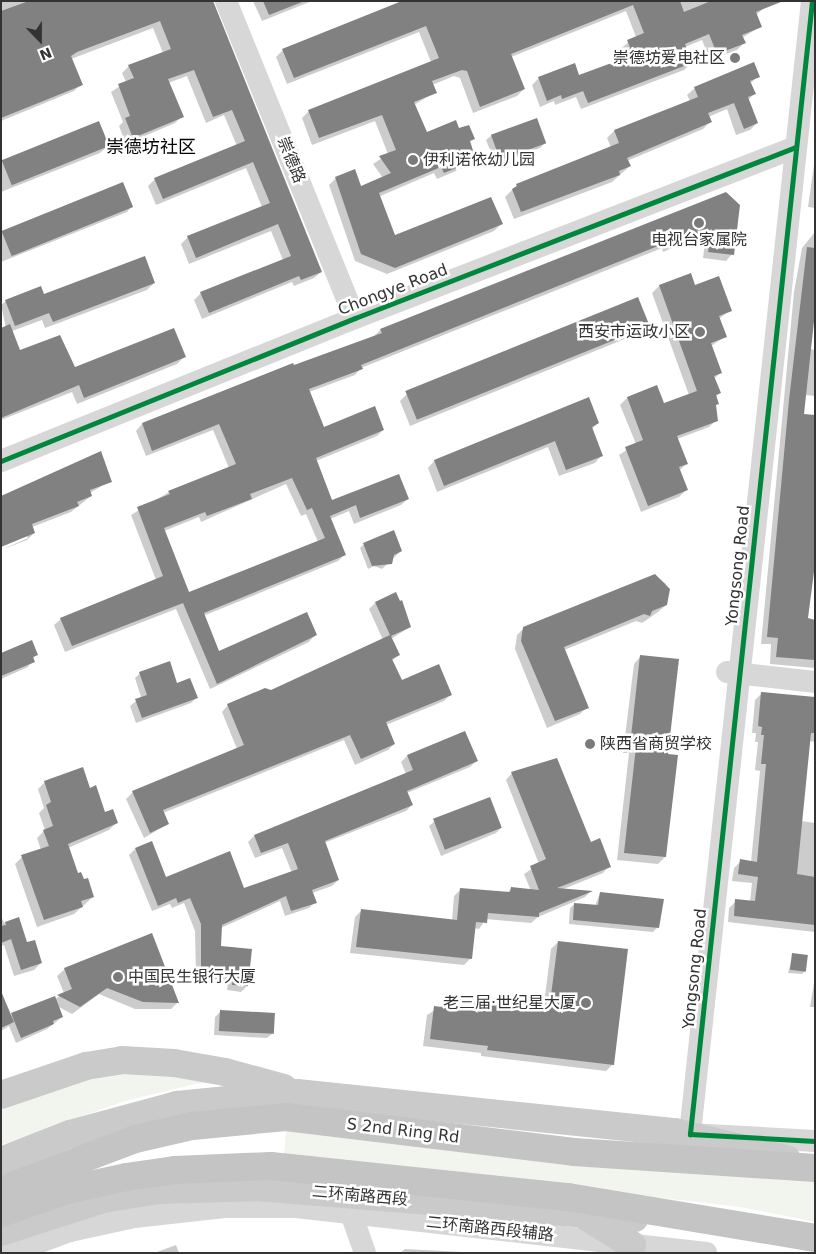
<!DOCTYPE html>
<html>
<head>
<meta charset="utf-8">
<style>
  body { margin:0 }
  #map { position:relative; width:816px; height:1254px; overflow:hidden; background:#fff; font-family:"DejaVu Sans","Noto Sans SC",sans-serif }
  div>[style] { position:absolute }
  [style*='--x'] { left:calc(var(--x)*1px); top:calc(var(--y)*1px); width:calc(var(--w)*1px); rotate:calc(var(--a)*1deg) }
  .green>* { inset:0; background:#f1f5ed }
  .shadow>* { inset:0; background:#0003 }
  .building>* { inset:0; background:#818181; transform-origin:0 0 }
  .minor>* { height:22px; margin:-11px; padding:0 11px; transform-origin:11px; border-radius:11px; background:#d7d7d7 }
  .major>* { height:28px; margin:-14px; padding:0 14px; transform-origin:14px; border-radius:14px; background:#cacaca }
  .highway>* { height:28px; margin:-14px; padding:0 14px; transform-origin:14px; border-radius:14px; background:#c4c4c4 }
  .cycleway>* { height:5px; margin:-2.5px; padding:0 2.5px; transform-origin:2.5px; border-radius:2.5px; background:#00873e }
  .dots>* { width:14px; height:14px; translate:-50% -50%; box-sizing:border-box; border:2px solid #fff; border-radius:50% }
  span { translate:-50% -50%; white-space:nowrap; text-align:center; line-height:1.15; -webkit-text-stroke:5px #fff; paint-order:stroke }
  .poi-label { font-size:16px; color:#333 }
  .right { translate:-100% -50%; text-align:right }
  .left { translate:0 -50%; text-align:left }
  .street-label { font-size:16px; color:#333 }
  .neighbourhood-label { font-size:18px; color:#000 }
  .frame { position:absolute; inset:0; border:2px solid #333; pointer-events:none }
  .north { position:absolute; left:15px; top:15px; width:50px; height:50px; -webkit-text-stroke:4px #fff; paint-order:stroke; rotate:158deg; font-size:14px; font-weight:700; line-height:20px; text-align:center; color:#333 }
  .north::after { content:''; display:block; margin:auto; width:18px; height:22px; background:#333; clip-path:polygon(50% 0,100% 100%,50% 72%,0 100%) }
</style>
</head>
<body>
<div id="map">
  <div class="green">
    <div style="clip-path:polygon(140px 1072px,225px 1081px,195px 1084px,125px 1101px,1px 1145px,1px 1108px,70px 1083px)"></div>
    <div style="clip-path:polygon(286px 1131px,815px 1178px,815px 1222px,741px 1207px,284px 1155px)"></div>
  </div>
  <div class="shadow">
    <div style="clip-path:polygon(1px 1px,213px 1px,321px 272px,314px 278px,294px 286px,292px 282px,202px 319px,194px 300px,201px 293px,283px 260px,271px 231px,189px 264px,181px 244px,188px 237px,262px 207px,246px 168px,156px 205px,148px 186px,155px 179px,237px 146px,224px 115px,206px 123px,187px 76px,168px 83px,182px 116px,175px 123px,126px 144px,119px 126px,123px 122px,111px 92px,126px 82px,122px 73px,129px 66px,163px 53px,153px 28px,71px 59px,81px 84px,74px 91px,1px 121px)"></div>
    <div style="clip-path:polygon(253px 1px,312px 1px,262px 21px)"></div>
    <div style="clip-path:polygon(402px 1px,762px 1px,765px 7px,756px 15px,761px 26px,742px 38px,744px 43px,737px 50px,710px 60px,702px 40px,685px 47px,691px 63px,684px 70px,581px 109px,576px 97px,555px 105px,554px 101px,540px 107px,532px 85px,539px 78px,579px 77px,625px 59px,621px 48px,636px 37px,626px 11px,511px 57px,524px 89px,517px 96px,473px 113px,460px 78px,454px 76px,432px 85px,435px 92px,414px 105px,426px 134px,458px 129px,473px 138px,469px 143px,475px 159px,468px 166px,437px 179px,434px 173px,378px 197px,394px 237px,501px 224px,494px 231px,387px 274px,355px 261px,329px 185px,336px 178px,361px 188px,383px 178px,373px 164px,388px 154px,375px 121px,312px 145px,302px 118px,309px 111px,431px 62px,419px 32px,287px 84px,276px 57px,283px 50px)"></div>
    <div style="clip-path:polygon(758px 76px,751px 83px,754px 94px,748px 100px,757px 123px,750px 130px,736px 135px,727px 109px,708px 117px,710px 122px,703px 129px,627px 161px,630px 166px,612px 182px,514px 219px,505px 197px,517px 185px,611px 147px,607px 138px,614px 131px,690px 101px,687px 95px,695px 88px)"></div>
    <div style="clip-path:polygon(492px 135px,545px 143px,540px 148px,496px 165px,486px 140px)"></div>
    <div style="clip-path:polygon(108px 146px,100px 153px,1px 192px,1px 160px)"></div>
    <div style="clip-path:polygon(815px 158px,815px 208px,808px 207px)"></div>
    <div style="clip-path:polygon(evenodd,726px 193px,732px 254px,726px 261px,703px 258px,706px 234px,663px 252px,662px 248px,361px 368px,355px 375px,309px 392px,324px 428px,383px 430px,377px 436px,316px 461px,332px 501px,408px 499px,401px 505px,354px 524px,349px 511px,330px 519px,344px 555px,338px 561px,203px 616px,218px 653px,315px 635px,309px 642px,210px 689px,176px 609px,65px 652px,54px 625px,61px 619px,156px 580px,131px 515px,169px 492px,229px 468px,213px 430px,146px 456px,136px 431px,142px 424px,292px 365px,293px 367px,374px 336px,380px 330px,726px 193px,286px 484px,301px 516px,306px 514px,318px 542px,189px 594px,164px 531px,199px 517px,201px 522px,286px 484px)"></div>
    <div style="clip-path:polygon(132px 206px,127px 212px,1px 262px,1px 232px)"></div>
    <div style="clip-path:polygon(815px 232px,815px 300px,810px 349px,815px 350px,815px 396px,805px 395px,803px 415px,807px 620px,815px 620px,815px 668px,770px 664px,771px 644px,761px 644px,794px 292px,802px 248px)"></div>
    <div style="clip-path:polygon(154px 283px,147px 290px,45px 328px,42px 320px,12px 331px,20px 352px,74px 368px,184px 357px,177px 364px,77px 404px,72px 392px,1px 420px,1px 329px,6px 328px,1px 305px,6px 301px)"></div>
    <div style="clip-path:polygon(659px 286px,695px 286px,730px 310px,719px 319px,726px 336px,711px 346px,721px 372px,714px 379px,719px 393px,716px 397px,716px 420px,709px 427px,677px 439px,686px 464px,679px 471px,686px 490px,679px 497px,641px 512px,619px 455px,636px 444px,620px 405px,627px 398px,656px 386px,663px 405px,689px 395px,652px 293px)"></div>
    <div style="clip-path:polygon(648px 325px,642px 332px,410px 426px,400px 401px,407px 394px)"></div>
    <div style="clip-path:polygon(598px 423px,591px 430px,601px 456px,595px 463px,559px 476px,548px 447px,437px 492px,428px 468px,434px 461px)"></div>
    <div style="clip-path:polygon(110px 481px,90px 493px,91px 496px,71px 512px,32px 527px,34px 533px,27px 540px,1px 550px,28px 538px,1px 496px)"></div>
    <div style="clip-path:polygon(364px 544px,401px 551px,382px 569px,374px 566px,368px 569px,360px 548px)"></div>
    <div style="clip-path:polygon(655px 575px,666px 584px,666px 605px,658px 612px,642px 623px,636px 621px,564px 650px,587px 707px,580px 714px,547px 728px,515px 649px,517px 635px,524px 628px)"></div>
    <div style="clip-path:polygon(375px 603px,410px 627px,391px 639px,398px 655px,391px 662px,401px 681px,450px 695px,444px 701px,386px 725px,394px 744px,388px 750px,355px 765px,344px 740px,163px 813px,168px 824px,144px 838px,126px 799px,133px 792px,237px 749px,222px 712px,228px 705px,271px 691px,383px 640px,369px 609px)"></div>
    <div style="clip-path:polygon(1px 654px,36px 654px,28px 667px,1px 679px)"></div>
    <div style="clip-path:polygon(641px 656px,665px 857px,658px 864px,617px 860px,629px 753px,623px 753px,634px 664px)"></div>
    <div style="clip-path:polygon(140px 673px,177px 684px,196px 698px,191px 703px,136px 723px,130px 706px,141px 697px,135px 678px)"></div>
    <div style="clip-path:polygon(762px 693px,815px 698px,815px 742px,809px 741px,801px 821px,815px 823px,815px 932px,728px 922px,729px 908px,736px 901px,750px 902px,752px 883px,732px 881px,734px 868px,741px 861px,751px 862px,760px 771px,755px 770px,758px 742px,755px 742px,756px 733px,752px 733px,755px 700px)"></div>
    <div style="clip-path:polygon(407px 756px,476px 761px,470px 767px,407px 793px,412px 805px,406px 811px,324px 843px,338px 880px,332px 886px,312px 893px,315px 902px,309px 908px,285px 916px,280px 901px,221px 928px,220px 947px,247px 986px,241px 992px,227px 990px,228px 982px,201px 979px,201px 975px,196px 974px,195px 931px,184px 903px,172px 908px,170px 904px,152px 911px,129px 855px,135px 849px,165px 878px,244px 889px,292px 873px,282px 848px,255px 858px,248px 842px,254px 836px,406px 774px,401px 762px)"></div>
    <div style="clip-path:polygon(512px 773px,590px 844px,609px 866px,603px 873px,561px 890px,590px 892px,585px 897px,538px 917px,531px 923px,486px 919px,479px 929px,474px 928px,470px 959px,464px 965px,350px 953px,355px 917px,361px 911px,452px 921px,454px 896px,461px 889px,507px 893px,511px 889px,531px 891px,524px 874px,539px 864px,506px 780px)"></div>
    <div style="clip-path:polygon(45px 782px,89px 789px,104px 813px,116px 823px,109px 830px,68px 848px,78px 875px,93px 897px,74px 914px,37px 927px,15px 864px,22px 857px,41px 850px,37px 838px,45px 830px,39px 813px,44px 808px,38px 789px)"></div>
    <div style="clip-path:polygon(435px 821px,501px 828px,496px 833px,441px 856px,429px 826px)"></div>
    <div style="clip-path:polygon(600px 893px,657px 928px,653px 932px,569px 924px,570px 908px,575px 904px,595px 906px)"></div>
    <div style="clip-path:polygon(1px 916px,4px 923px,18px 919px,26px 944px,41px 963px,34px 970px,14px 976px,4px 945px,1px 946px)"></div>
    <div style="clip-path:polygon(558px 942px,613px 1064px,606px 1071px,481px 1056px,481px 1053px,423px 1046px,427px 1015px,449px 1001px,543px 1012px,551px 949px)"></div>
    <div style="clip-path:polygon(793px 955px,805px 971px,802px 974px,788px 973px)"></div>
    <div style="clip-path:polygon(65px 969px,178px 1002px,171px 1009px,135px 1009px,99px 994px,72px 1014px,57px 1006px,62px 1017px,56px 1022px,47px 1029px,16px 1043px,9px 1026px,1px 1031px,1px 1003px,10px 1016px,55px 999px,64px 993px,57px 976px)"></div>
    <div style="clip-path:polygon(815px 977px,815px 1007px,810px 1007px)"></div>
    <div style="clip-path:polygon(220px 1012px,273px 1033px,267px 1038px,214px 1035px,215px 1017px)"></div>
    <div style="clip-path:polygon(176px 1245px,179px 1253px,154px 1253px)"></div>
    <div style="clip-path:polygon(405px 1249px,481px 1253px,400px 1253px)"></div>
  </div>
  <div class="building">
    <div style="clip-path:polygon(29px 1px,213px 1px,322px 272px,301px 280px,299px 276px,209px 313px,200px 292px,291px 256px,278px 224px,196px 258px,187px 236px,270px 203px,253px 162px,163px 199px,154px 178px,245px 141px,232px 110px,213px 117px,194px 70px,168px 79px,184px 117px,133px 138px,125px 118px,130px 116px,118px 84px,134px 78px,128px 65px,171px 49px,160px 21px,77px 52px,71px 56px,83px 85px,1px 118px,1px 11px)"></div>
    <div style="clip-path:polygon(263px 1px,302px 1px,302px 2px,269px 15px)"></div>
    <div style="clip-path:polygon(402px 1px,680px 1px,684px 12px,711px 1px,781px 2px,756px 12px,762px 27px,742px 35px,746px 43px,717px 54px,709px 34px,685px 44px,692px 63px,588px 103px,583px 91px,562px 99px,561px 95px,547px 101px,538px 77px,575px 63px,579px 75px,633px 55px,627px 40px,644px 33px,633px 5px,511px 54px,525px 89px,480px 107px,467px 71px,462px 70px,432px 81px,437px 93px,414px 102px,427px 132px,456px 120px,459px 128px,469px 125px,475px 139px,470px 141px,476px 160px,444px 173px,441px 167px,379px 193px,395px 235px,491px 197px,503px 224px,395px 268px,361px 254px,335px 177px,355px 169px,361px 186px,391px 173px,379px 156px,396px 150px,382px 115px,319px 138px,308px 110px,439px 58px,426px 26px,294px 78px,282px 49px)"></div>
    <div style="clip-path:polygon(754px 62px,760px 77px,750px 81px,756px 94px,748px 97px,758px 123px,744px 129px,734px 103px,708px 113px,712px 122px,627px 158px,631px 166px,619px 171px,620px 175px,521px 212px,512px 189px,517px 186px,516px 184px,619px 143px,614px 130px,698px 97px,694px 87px)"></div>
    <div style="left:537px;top:118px;width:27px;height:49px;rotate:70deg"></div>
    <div style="left:99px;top:121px;width:27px;height:105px;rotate:68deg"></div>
    <div style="left:123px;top:182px;width:27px;height:131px;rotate:68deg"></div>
    <div style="clip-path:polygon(evenodd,726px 192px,740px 205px,734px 255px,708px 252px,712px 229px,670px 246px,668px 242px,361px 365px,363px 369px,309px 389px,324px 427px,375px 406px,384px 430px,316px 458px,332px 500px,399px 474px,409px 499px,360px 518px,356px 505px,330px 516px,346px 555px,204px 613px,219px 651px,307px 612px,317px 635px,217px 684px,183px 603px,72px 646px,60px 618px,163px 576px,137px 507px,170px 494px,168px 491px,236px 464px,219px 424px,152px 451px,142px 423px,293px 363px,294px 365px,382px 333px,380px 329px,726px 192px,292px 478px,307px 510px,312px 508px,325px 538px,189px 592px,164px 528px,205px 512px,207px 516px,252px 499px,250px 494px,292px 478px)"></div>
    <div style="clip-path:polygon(807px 247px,815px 248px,815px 312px,804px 414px,815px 415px,815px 564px,808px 618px,815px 620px,815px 660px,776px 657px,778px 638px,767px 637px,789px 400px)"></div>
    <div style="clip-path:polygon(145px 256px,155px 283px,53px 322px,49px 313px,15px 326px,5px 300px,41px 286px,44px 294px)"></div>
    <div style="clip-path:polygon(691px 273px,695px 285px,719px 276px,732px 311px,719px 316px,727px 337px,711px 343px,722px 373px,714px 376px,721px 393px,716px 395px,719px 404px,716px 405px,718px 421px,677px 436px,688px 464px,679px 467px,688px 490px,648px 506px,625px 447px,643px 440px,627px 397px,657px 385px,664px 403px,697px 391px,659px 285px)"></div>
    <div style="left:638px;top:297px;width:31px;height:251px;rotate:68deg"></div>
    <div style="clip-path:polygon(10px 324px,20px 350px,60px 335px,75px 367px,174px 328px,186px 357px,84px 398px,79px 385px,1px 418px,1px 328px)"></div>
    <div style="clip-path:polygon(589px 397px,599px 423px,592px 427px,603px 456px,566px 470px,555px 441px,444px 486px,434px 460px)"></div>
    <div style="clip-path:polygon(101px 451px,112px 482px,90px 490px,92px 496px,77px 502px,79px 506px,32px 524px,35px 533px,1px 547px,1px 496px)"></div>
    <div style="clip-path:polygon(394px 530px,402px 551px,394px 555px,392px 564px,372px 566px,363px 543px)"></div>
    <div style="clip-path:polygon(655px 574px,670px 589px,667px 605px,652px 611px,650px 616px,644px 614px,564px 647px,589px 708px,555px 721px,521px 641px,523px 627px)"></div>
    <div style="clip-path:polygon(396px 592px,400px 601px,402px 600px,411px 627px,391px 636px,400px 655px,392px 659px,402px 680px,439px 664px,452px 695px,386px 722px,395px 744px,361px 759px,350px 735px,163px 810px,169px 824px,150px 833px,132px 791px,244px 745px,227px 704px,265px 688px,271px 690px,390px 635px,375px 602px)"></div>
    <div style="clip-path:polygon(32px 640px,38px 655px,33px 657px,35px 662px,1px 676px,1px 653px)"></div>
    <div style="clip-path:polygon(640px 655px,679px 659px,668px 754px,678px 755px,666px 857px,624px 853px,636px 747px,630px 746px)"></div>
    <div style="clip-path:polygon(170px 661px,177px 683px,190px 678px,198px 698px,142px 718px,135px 699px,147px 695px,139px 672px)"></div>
    <div style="clip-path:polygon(761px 692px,815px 697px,815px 733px,811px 733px,797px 874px,815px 877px,815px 925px,734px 916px,735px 899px,755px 901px,758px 877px,738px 874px,740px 859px,757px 862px,766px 764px,761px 764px,764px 735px,761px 735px,762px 727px,758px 726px)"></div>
    <div style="clip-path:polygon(465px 731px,478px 761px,407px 791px,413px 805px,325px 841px,339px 880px,312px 890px,317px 903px,291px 911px,286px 896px,222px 925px,221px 946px,252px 949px,248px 986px,232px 985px,233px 977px,206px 973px,207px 969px,201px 969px,201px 924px,190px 898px,178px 903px,176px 898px,158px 906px,135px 848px,152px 841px,166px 877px,230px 851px,244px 888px,298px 869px,288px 843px,261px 853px,254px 835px,413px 770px,407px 755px)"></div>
    <div style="clip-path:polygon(557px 758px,591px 842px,600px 838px,611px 867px,557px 888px,593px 891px,539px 913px,539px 917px,488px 913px,487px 923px,476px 922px,472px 959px,356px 947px,361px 909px,457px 920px,460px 888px,510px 892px,511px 887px,539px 890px,530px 866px,546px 859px,511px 772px)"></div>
    <div style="clip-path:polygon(83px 767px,90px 788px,96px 785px,105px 812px,113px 809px,118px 823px,68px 844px,78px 873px,81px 872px,84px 879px,88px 878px,94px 897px,81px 901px,83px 907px,44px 920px,21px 855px,49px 846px,43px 830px,53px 826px,46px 805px,51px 802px,44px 781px)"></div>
    <div style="left:490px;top:797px;width:33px;height:61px;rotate:69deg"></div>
    <div style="clip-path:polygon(600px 892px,664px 899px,659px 928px,573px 920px,574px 903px,598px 905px)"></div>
    <div style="clip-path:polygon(19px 917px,27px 942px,35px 940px,42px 963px,21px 970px,11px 939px,1px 943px,1px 926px,6px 925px,5px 922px)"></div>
    <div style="clip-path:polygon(152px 933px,179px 1003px,143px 1002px,107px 988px,80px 1007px,57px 995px,72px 989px,64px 968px)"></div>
    <div style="clip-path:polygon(558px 941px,628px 949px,614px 1065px,487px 1050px,488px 1046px,430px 1039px,434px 1006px,448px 1008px,449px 1000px,549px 1011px)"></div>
    <div style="left:792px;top:953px;width:16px;height:17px;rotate:7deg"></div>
    <div style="clip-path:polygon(1px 991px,14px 1022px,1px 1028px)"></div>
    <div style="clip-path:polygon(55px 996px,63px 1017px,53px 1021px,54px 1024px,21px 1038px,11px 1013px)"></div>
    <div style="left:220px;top:1010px;width:55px;height:21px;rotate:3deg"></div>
  </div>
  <div class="minor">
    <div style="--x:226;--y:1;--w:342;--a:67.9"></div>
    <div style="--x:812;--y:1;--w:1140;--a:96.15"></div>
    <div style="--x:690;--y:1134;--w:125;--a:3.2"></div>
    <div style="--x:1;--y:461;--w:382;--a:-22"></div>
    <div style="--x:355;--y:318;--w:473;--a:-21.2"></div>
    <div style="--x:727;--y:672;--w:89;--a:6.5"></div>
    <div style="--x:351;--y:1213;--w:42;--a:70.7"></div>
    <div style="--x:10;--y:1253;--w:64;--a:-20.1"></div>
    <div style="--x:70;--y:1231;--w:66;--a:-12.3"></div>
    <div style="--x:134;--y:1217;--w:91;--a:-6.3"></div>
    <div style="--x:224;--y:1207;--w:72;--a:0"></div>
    <div style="--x:296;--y:1207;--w:413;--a:6.4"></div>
  </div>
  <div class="major">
    <div style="--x:1;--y:1095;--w:90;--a:-18.8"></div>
    <div style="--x:86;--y:1066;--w:36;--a:-9"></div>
    <div style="--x:122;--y:1060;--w:52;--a:3.3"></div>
    <div style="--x:174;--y:1063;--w:52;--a:10"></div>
    <div style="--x:225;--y:1072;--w:61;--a:15.2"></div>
    <div style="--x:1;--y:1161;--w:74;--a:-21.4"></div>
    <div style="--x:70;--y:1134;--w:111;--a:-15.2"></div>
    <div style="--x:177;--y:1105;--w:121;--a:-5.7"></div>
    <div style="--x:297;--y:1093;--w:380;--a:5.9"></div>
    <div style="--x:675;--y:1132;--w:115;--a:13.6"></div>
    <div style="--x:587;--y:1217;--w:53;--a:31.9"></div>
    <div style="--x:1;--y:1232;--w:107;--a:-17.9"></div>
    <div style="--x:103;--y:1199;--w:57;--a:-9.1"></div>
    <div style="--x:159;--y:1190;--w:99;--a:-1.7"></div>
    <div style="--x:258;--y:1187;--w:378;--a:4.7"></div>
  </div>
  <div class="highway">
    <div style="--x:1;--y:1190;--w:143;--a:-20.8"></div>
    <div style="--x:135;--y:1139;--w:58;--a:-12.8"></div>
    <div style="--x:192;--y:1126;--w:94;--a:-5.5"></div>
    <div style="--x:286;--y:1117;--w:290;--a:6.9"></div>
    <div style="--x:574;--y:1152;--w:242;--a:3.8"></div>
    <div style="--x:1;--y:1213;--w:70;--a:-19.2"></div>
    <div style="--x:67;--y:1190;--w:60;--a:-12.4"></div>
    <div style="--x:126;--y:1177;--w:49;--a:-8.1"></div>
    <div style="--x:175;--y:1170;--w:96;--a:-2.4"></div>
    <div style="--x:271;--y:1166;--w:299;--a:6"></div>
    <div style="--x:568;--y:1197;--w:250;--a:9.4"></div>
  </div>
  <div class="cycleway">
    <div style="--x:812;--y:1;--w:1140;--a:96.15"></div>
    <div style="--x:690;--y:1134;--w:125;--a:3.2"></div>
    <div style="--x:1;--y:461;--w:382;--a:-22"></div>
    <div style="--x:355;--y:318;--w:473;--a:-21.2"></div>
  </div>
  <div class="dots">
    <div style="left:735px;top:58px;background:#7a7a7a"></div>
    <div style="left:413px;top:160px;background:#7a7a7a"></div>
    <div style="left:699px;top:223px;background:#7a7a7a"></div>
    <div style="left:700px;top:332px;background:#7a7a7a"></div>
    <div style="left:590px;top:744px;background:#7a7a7a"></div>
    <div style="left:118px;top:977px;background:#7a7a7a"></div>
    <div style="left:586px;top:1003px;background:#7a7a7a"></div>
  </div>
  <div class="poi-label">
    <span class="right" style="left:725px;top:58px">崇德坊爱电社区</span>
    <span class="left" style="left:423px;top:160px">伊利诺依幼儿园</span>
    <span style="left:699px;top:240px">电视台家属院</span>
    <span class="right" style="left:690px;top:332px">西安市运政小区</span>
    <span class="left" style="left:600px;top:744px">陕西省商贸学校</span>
    <span class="left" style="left:128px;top:977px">中国民生银行大厦</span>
    <span class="right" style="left:576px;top:1003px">老三届·世纪星大厦</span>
  </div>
  <div class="street-label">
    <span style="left:291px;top:160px;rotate:68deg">崇德路</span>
    <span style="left:393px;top:290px;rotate:-21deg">Chongye Road</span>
    <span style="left:738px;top:566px;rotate:-84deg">Yongsong Road</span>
    <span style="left:695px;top:969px;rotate:-84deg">Yongsong Road</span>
    <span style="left:403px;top:1131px;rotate:7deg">S 2nd Ring Rd</span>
    <span style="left:360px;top:1196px;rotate:5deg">二环南路西段</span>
    <span style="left:490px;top:1229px;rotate:6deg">二环南路西段辅路</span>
  </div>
  <div class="neighbourhood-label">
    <span style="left:151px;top:147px">崇德坊社区</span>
  </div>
  <div class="frame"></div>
  <div class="north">N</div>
</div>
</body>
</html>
